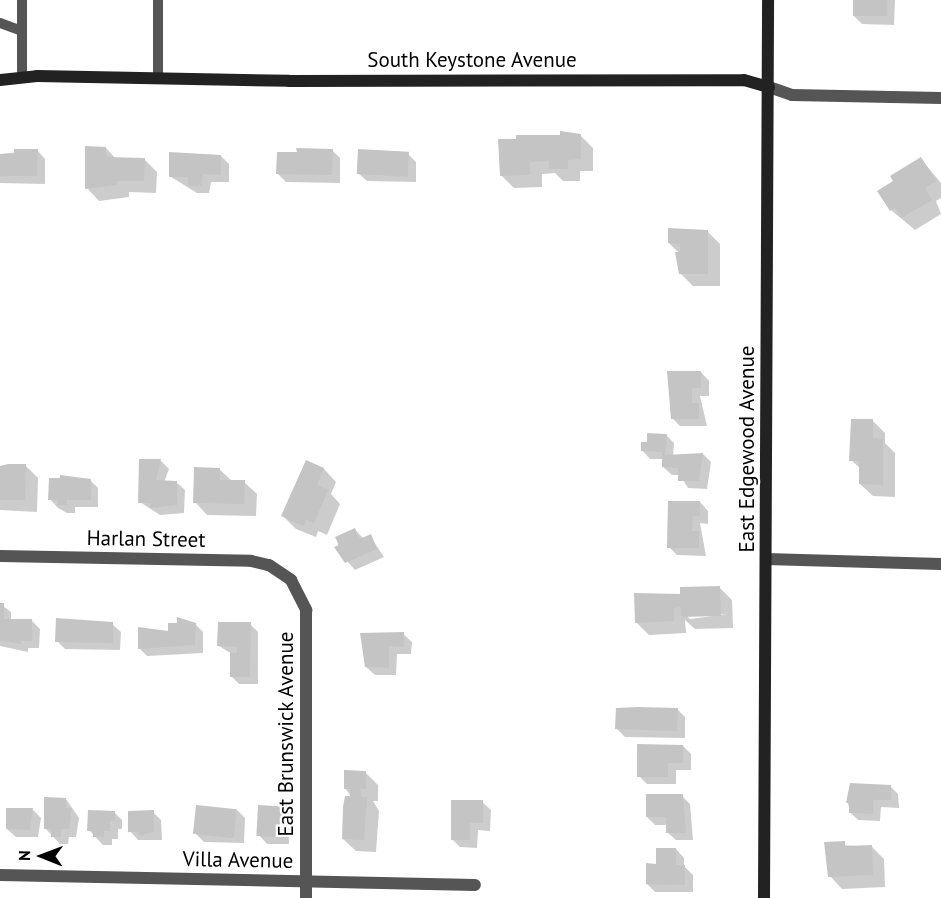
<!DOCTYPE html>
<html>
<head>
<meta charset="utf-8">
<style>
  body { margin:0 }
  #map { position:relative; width:941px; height:898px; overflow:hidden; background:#fff; font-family:"PT Sans",sans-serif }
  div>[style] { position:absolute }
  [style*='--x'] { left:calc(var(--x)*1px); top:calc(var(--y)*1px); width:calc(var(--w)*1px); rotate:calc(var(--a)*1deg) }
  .shadow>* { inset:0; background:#0003 }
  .building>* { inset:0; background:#c4c4c4; transform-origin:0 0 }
  .service>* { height:10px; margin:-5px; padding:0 5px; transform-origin:5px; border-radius:5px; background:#555 }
  .minor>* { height:12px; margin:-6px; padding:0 6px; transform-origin:6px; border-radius:6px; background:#555 }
  .secondary>* { height:12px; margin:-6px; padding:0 6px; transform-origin:6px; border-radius:6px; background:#222 }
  span { translate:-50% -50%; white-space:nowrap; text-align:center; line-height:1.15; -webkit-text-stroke:4.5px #fff; paint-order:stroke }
  .street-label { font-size:21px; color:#000 }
  .north { position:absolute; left:12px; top:826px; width:60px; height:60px; -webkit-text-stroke:4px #fff; paint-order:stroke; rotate:271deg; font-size:16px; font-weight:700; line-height:24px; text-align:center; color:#000 }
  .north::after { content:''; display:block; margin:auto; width:21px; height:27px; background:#000; clip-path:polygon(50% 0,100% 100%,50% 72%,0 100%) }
</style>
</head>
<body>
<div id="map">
  <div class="shadow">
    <div style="clip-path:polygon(854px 0,895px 0,894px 25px,862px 24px,854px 16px)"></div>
    <div style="clip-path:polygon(561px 132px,580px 135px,593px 148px,593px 171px,580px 171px,580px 181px,563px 181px,555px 173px,542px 174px,542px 187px,514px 188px,501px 175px,518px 140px,562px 137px)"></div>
    <div style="clip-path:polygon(106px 148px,116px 159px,144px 159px,157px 172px,156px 193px,129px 192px,129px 197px,99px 201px,87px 188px)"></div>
    <div style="clip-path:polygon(37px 150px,45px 159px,45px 184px,0 183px,0 154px)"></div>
    <div style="clip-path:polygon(332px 150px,340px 158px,340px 183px,286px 182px,278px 174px)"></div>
    <div style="clip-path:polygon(408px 154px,416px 162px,416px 182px,367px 181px,358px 173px)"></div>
    <div style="clip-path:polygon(221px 156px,229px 164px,229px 182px,211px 182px,209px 193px,197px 193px,171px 177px)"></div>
    <div style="clip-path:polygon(921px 159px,941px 183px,941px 198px,936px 201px,941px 214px,915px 230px,891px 210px,895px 182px)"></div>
    <div style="clip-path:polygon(708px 232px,720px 244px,720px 286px,693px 286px,680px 273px,680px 254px,669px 243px)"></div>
    <div style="clip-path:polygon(701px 372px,709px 381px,709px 396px,700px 396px,707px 426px,680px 426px,672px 418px)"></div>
    <div style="clip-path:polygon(873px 421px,885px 433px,885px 443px,895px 453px,895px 497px,873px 496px,860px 484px,861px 469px,851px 460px)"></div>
    <div style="clip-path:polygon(666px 435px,674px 443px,673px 457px,703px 454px,711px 462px,707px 489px,688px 488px,680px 475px,672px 475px,663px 467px,664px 459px,650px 459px,642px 450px)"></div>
    <div style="clip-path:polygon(141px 460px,161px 461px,169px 469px,164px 482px,176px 482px,185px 490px,184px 513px,160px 515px,140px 502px)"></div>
    <div style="clip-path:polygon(306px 462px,324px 469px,336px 482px,331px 494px,340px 504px,327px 535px,318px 531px,316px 537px,296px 529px,283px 516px)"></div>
    <div style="clip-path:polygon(26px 466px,38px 478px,37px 512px,0 510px,0 474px)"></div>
    <div style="clip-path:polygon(219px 469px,232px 481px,244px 482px,257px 494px,256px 516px,207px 515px,195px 502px)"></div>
    <div style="clip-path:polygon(66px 477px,90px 480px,98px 488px,98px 507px,75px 507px,75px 513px,67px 513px,58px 508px,50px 499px,50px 479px)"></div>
    <div style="clip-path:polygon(700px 502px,708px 511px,708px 524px,700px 523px,706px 556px,677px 555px,669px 547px)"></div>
    <div style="clip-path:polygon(355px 530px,364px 539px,370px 536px,384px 557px,355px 570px,339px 552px,337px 538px)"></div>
    <div style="clip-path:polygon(evenodd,719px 587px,732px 600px,733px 628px,695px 629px,685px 620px,686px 633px,649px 635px,636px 622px,681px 596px,719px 587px,728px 614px,690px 619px,687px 616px,728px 614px)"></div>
    <div style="clip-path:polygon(0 604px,11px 612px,11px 620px,32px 621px,40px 629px,39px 648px,28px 648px,28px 652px,0 646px)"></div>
    <div style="clip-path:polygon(112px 624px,121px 632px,120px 650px,65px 649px,57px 641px)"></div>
    <div style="clip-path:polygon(195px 624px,203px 632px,203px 653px,147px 656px,139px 648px)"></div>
    <div style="clip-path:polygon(250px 624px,258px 632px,258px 684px,239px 684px,231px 676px,232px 654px,219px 646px)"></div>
    <div style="clip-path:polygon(403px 634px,412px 642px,411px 654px,397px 654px,396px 675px,375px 675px,366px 667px,362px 635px)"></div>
    <div style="clip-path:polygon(677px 709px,685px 717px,685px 738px,625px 737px,617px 729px)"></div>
    <div style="clip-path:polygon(683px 746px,691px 754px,691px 770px,676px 770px,676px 784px,647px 784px,639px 776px)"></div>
    <div style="clip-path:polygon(365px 772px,378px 785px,378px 801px,373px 801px,379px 811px,376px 852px,356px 851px,343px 839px,352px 798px,345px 788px)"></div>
    <div style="clip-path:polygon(890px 786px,898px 794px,899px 808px,881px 807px,880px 821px,858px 820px,850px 812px,848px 803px)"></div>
    <div style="clip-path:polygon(682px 796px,690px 804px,693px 840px,676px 840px,667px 832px,667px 825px,655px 825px,647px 817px)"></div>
    <div style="clip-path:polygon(66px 799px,79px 818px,76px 837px,69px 837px,68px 844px,60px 844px,46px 829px)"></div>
    <div style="clip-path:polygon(482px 802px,491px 810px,490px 831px,478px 830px,477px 848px,460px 847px,452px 839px)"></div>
    <div style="clip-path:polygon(280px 807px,288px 815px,289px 844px,267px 844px,259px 835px)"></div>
    <div style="clip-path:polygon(33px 810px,41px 818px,38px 837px,16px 837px,7px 829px)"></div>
    <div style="clip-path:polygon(237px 810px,245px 818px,244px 843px,204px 842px,196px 834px)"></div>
    <div style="clip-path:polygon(114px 812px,122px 820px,122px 829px,118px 829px,118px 839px,112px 839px,112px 845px,103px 845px,89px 830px)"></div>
    <div style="clip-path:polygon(153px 812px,161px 820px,162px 840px,138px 840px,130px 831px)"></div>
    <div style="clip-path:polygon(825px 844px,872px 847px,884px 859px,885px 887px,842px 889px,830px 876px)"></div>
    <div style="clip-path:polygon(676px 849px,684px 858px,684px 866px,693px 875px,693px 892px,655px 892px,647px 884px,657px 865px)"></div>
  </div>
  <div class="building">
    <div style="left:853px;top:0;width:34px;height:16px"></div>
    <div style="clip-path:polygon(560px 131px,581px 134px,581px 159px,568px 160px,568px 169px,549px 169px,549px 161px,530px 162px,530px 175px,500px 176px,498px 139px,516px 139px,516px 135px,560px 135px)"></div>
    <div style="clip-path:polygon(85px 146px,106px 147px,106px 157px,145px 158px,144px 181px,117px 181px,117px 185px,85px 189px)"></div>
    <div style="clip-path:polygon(296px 148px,333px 149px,332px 175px,276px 174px,277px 152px,297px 152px)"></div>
    <div style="clip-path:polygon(14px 149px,38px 149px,37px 176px,0 176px,0 154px,14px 154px)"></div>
    <div style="left:358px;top:149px;width:51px;height:25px;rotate:3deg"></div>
    <div style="clip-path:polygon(169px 152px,221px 155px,221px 175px,203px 174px,201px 186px,188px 186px,188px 177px,169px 177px)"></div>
    <div style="clip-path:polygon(921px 157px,936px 181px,925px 188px,932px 200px,901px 218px,895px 208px,890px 211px,877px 191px,893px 181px,890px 176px)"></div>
    <div style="clip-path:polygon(668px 228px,708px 230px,708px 274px,679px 274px,675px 252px,680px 252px,680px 244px,668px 243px)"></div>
    <div style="clip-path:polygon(667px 371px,701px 371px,701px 388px,692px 388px,692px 403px,699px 403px,699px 419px,671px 419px)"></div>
    <div style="clip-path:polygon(851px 419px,873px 419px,873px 438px,883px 439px,883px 485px,859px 484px,859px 461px,849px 461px)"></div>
    <div style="clip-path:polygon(647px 433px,667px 434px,665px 455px,703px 453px,699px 481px,678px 481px,678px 468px,662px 467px,662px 452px,641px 451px,641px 442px,647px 442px)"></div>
    <div style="clip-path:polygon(139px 459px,161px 459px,156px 480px,177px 481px,177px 505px,150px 508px,151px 503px,138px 503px)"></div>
    <div style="clip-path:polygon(306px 460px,324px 468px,317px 485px,328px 490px,314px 523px,306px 520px,303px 526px,281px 516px)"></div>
    <div style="clip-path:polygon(8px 464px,26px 464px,25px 500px,0 500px,0 466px)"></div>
    <div style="clip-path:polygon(194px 467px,220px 468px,220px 480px,245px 480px,244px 504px,193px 503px)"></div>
    <div style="clip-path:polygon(60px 475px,91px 479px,91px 500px,67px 500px,67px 505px,58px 505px,57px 500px,48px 500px,49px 478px,60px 478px)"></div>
    <div style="clip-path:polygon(668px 501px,700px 501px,700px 516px,693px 516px,692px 531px,699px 531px,699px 548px,667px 548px)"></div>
    <div style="clip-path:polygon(355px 528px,360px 539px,371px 534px,377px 549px,345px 563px,334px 547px,339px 545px,335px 537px)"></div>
    <div style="clip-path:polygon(720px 586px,721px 616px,681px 617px,681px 607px,674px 608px,674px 621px,635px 623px,634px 593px,680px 594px,680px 587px)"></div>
    <div style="clip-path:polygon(0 603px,4px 603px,4px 619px,32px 619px,32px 641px,21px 641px,21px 644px,0 640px)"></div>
    <div style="clip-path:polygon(177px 617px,196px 623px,195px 645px,138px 649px,138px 627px,168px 631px,168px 623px,177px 623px)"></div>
    <div style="clip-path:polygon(56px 618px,113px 622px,113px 643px,55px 642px)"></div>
    <div style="clip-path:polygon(218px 622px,251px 622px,250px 677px,230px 677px,230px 653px,237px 653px,237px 647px,217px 646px)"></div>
    <div style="clip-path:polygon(404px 632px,404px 647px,389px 646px,389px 668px,365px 667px,360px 633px)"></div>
    <div style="clip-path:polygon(638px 707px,678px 708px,677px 731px,615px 729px,616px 708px)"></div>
    <div style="clip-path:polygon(637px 744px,683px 745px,683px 763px,668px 763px,668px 777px,637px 777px)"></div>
    <div style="clip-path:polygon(344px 770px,366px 771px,366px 789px,361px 789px,361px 797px,367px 797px,364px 840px,342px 839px,343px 807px,345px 796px,350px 796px,350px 789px,344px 789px)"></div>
    <div style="clip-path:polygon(850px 783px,891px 785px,891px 800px,873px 800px,873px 814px,849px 813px,849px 803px,846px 803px)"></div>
    <div style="clip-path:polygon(646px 794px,683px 794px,686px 833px,666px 833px,666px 817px,646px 817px)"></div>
    <div style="clip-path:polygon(44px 797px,66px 798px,66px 808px,72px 808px,69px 829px,61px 829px,61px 837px,51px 837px,51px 829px,44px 829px)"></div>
    <div style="clip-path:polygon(451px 800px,483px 800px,483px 823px,470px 823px,470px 840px,451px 840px)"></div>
    <div style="left:196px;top:805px;width:41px;height:29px;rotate:6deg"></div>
    <div style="left:258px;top:805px;width:22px;height:31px;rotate:3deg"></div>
    <div style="clip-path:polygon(6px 808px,33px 808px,30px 830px,6px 829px)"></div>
    <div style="clip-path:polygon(88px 810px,115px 811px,115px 821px,110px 821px,110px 831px,104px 831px,104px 837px,93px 837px,93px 831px,87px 831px)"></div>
    <div style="clip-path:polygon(154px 810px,154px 832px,138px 836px,138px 832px,128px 832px,128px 811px)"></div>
    <div style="clip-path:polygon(845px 841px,845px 846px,872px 845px,873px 875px,828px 877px,824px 842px)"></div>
    <div style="clip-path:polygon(656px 848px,676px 848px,676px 865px,685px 865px,685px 885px,646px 884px,646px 863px,656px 864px)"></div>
  </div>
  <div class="service">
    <div style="--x:22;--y:0;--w:78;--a:90"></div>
    <div style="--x:0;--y:23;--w:23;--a:20"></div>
    <div style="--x:158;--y:79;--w:79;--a:-90"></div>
  </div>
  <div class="minor">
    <div style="--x:769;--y:87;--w:24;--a:19"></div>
    <div style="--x:792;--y:95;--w:149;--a:1.2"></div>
    <div style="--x:0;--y:556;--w:251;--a:1.1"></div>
    <div style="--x:251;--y:561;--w:18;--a:13"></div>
    <div style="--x:269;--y:565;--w:27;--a:34"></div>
    <div style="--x:291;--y:580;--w:34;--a:63"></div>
    <div style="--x:306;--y:610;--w:288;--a:90"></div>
    <div style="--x:766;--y:559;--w:175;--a:1.6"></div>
    <div style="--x:0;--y:875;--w:475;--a:1.2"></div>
  </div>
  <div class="secondary">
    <div style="--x:0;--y:80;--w:37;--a:-6"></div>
    <div style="--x:37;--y:76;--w:252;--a:1.1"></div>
    <div style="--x:289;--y:81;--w:455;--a:-0.1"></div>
    <div style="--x:744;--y:80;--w:26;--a:16"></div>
    <div style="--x:764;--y:898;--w:898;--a:-89.74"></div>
  </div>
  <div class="street-label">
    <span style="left:472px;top:60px">South Keystone Avenue</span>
    <span style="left:747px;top:449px;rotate:-90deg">East Edgewood Avenue</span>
    <span style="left:146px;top:539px;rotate:1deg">Harlan Street</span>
    <span style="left:286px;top:734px;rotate:-90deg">East Brunswick Avenue</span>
    <span style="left:238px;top:860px;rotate:1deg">Villa Avenue</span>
  </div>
  <div class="north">N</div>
</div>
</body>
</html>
